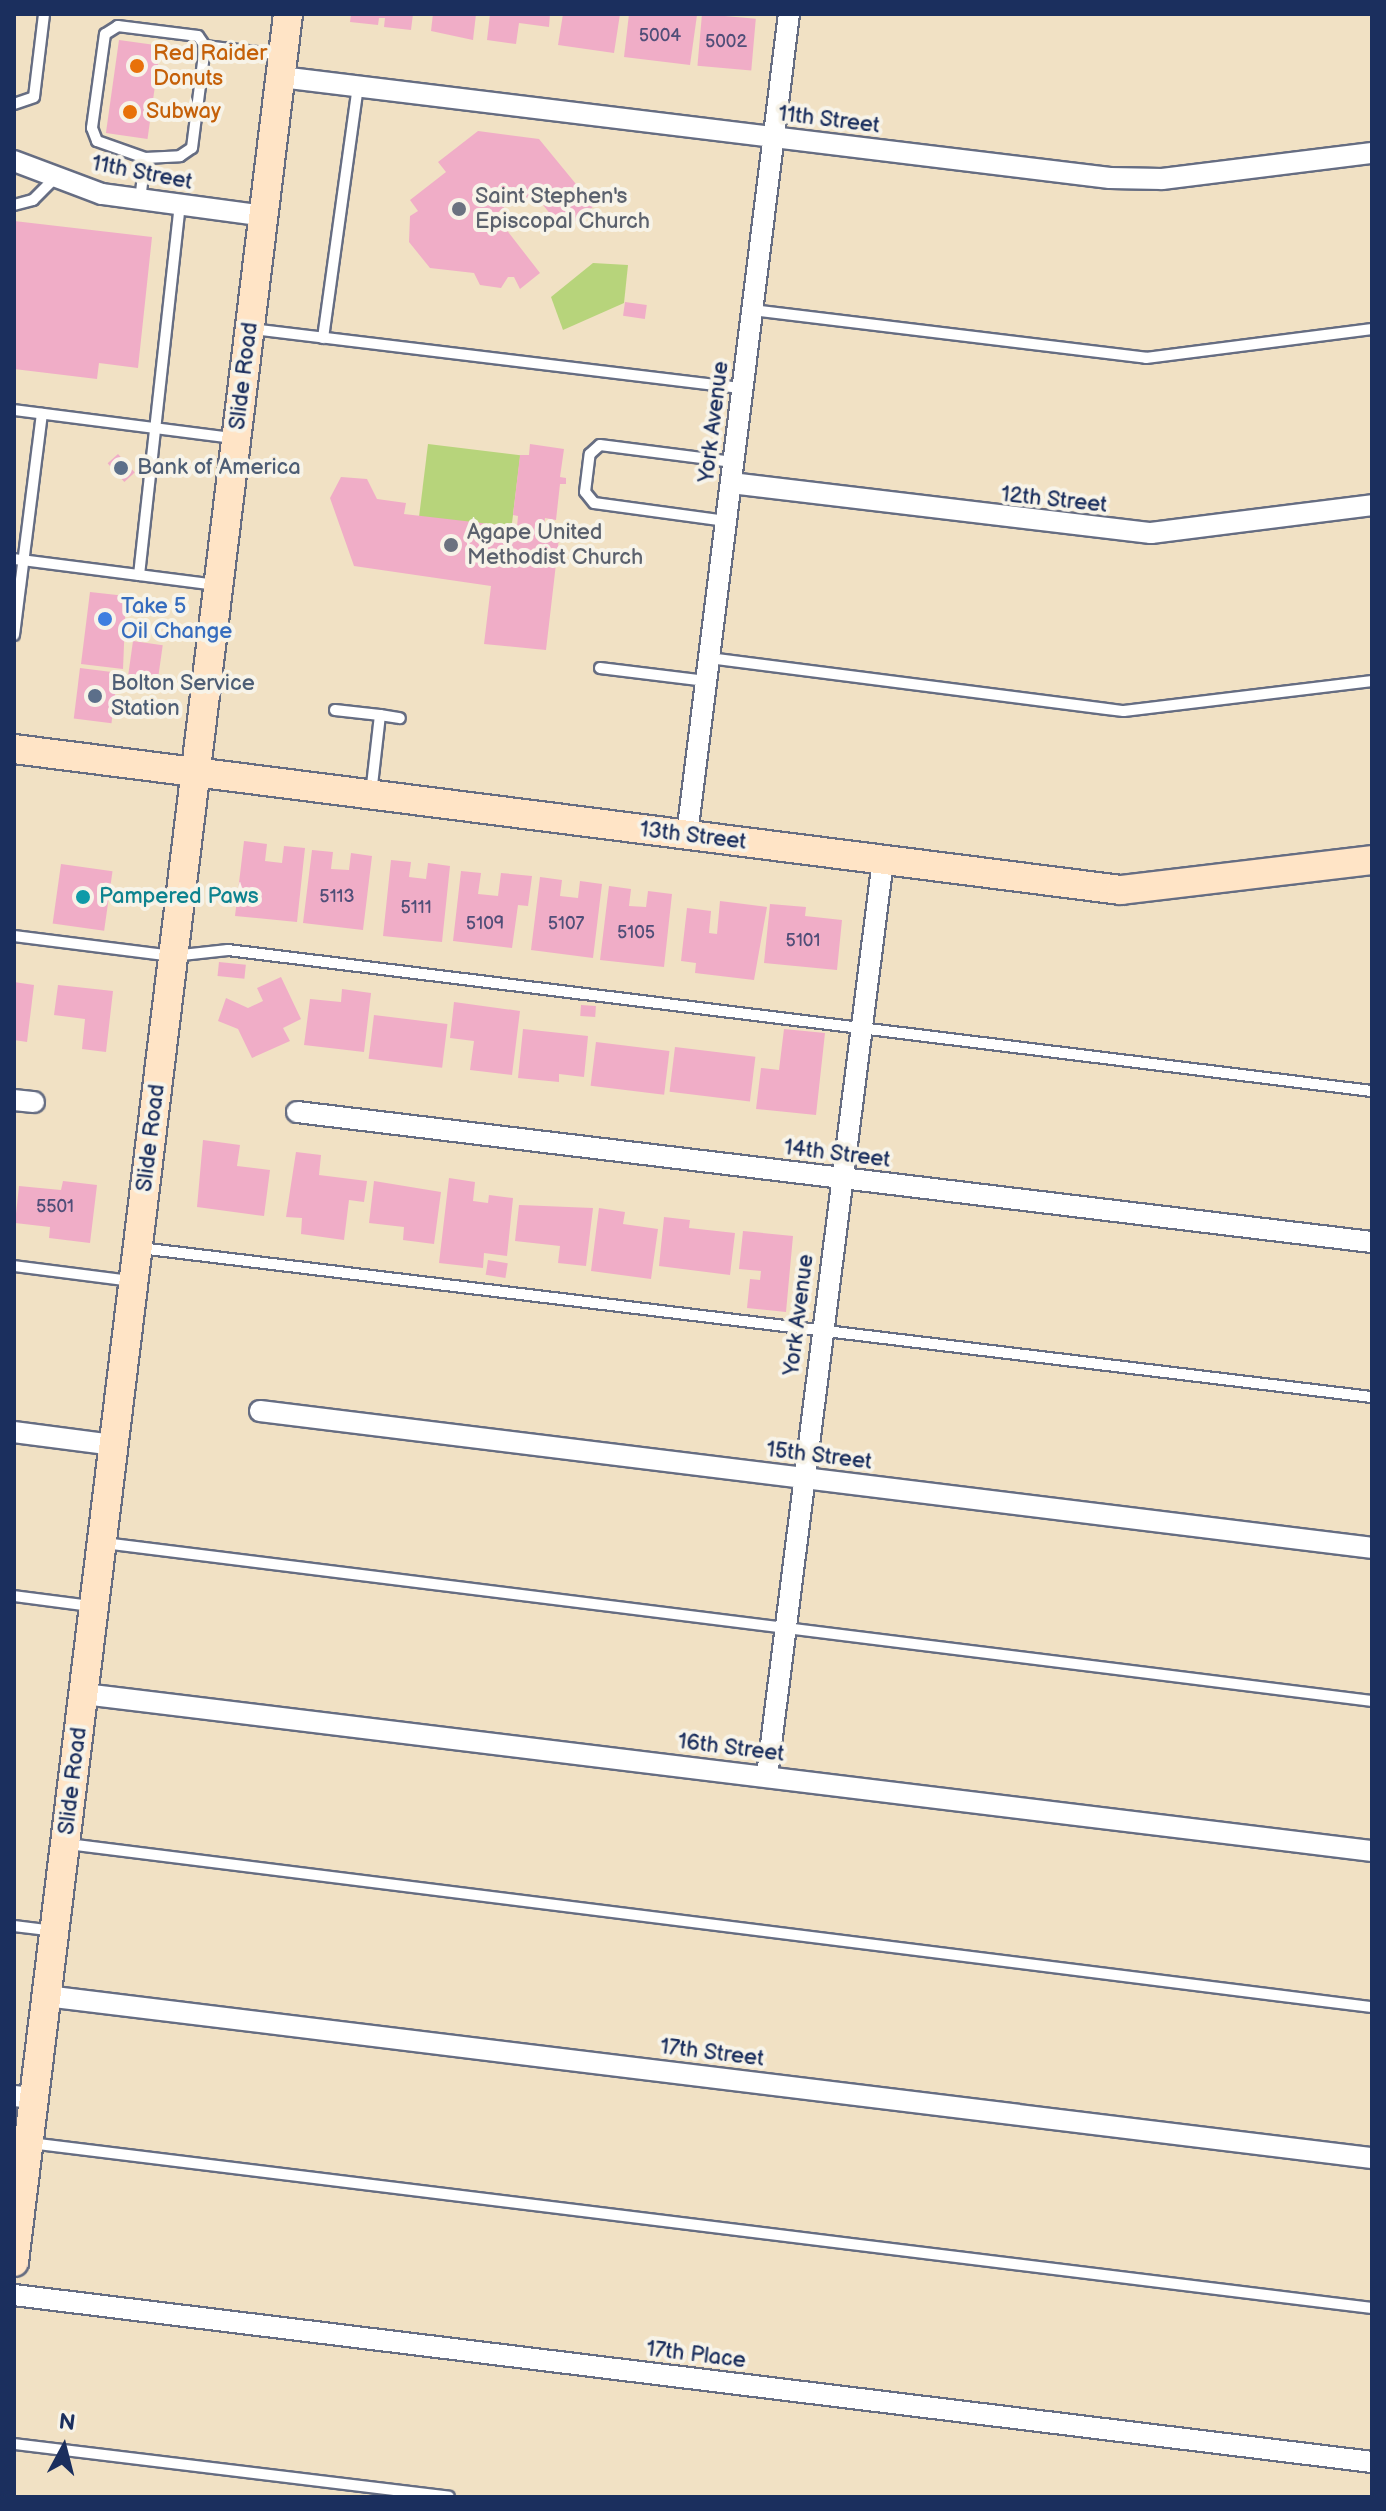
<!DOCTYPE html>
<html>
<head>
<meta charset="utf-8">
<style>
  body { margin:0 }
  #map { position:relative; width:1386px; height:2511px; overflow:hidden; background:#f1e1c4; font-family:"Balsamiq Sans",sans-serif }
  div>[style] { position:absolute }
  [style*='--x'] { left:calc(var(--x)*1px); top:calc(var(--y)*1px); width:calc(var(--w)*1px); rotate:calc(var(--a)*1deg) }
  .green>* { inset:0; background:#b7d47b; transform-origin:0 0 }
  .building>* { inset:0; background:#f0adc7; transform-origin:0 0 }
  .roads { filter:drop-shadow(2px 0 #666d82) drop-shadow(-2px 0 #666d82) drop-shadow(0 2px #666d82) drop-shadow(0 -2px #666d82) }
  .lane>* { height:10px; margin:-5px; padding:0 5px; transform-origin:5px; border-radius:5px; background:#fff }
  .street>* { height:20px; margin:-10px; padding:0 10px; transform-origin:10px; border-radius:10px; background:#fff }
  .secondary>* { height:28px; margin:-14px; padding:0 14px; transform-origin:14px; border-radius:14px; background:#ffe4c6 }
  .dots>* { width:22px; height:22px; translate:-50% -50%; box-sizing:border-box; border:4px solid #f7f3e8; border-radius:50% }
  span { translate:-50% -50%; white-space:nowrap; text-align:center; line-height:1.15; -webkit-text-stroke:8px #f7f3e8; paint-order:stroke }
  .number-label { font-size:18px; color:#504e78 }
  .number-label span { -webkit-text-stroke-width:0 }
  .food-label { font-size:22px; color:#c56008 }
  .left { translate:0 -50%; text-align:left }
  .street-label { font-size:22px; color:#1b2f5e }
  .worship-label { font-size:22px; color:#5b616d }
  .service-label { font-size:22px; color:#4e5e75 }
  .shop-label { font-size:22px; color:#366cbe }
  .culture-label { font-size:22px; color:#0d838f }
  .frame { position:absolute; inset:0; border:16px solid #1b2f5e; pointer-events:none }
  .north { position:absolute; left:24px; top:2407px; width:80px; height:80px; -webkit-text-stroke:6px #f7f3e8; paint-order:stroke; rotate:7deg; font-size:22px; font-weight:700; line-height:32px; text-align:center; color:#1b2f5e }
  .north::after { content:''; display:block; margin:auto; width:28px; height:36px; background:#1b2f5e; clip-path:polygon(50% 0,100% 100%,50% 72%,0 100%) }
</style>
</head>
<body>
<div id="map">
  <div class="green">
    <div style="clip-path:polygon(593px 263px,628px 265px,624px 303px,563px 330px,551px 297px)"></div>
    <div style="left:428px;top:444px;width:93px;height:74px;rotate:7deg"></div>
  </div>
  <div class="building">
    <div style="clip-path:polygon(351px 14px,413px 14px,411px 30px,384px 27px,385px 18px,379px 18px,378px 25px,350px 22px)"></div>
    <div style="clip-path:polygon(433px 14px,476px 14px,473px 40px,431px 31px)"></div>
    <div style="clip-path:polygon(490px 14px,550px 14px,549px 27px,519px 23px,516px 44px,487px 40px)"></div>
    <div style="clip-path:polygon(563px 14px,620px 14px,614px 53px,558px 45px)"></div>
    <div style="clip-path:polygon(629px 14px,697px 15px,690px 65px,624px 57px)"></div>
    <div style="left:702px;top:14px;width:54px;height:52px;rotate:5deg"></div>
    <div style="left:119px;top:40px;width:42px;height:94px;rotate:8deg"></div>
    <div style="clip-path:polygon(478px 131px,539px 139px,594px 206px,564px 231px,535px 195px,529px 200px,522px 192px,495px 215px,540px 273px,520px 289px,514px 277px,508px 277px,501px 288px,480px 285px,474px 273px,430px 268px,409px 242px,410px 216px,418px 211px,410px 200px,446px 172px,438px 162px)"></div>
    <div style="clip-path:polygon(14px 221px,152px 237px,138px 368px,99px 363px,97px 379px,14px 369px)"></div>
    <div style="left:625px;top:302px;width:22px;height:14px;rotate:8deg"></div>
    <div style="clip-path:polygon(530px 444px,564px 449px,560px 477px,566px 478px,566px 484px,560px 484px,556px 520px,545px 518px,543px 535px,559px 538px,546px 650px,484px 644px,491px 586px,354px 566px,330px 498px,341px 477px,367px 479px,377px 499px,406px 503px,404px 514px,517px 527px,518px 516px,513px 515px,520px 455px,529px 455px)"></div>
    <div style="left:118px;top:454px;width:25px;height:14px;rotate:48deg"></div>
    <div style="clip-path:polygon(90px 592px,126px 596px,123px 669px,81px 664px)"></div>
    <div style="left:133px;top:641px;width:30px;height:38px;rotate:8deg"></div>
    <div style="left:80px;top:668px;width:38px;height:51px;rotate:7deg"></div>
    <div style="clip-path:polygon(244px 841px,267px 844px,265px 861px,282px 863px,284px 846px,305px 848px,297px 922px,235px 916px)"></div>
    <div style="clip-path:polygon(312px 850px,333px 852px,331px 869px,349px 870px,351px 853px,372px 856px,363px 930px,303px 923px)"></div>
    <div style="clip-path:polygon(391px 860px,411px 862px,409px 877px,426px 879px,428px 863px,450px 866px,442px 942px,383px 936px)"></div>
    <div style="left:61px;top:864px;width:52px;height:60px;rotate:8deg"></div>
    <div style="clip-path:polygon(461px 871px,481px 873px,478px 894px,498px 896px,501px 873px,532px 876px,528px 906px,518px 905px,512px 948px,453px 941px)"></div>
    <div style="clip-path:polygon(540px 877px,562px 880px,560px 896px,578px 898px,580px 881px,602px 884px,593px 958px,531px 950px)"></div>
    <div style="clip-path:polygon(609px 886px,631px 889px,629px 906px,646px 907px,648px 891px,672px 894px,664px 967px,600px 960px)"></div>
    <div style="clip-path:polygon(720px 901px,767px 907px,754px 980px,695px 973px,696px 963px,681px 961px,687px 908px,711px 911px,709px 933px,717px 934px)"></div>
    <div style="clip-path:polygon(770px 904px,806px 907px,805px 916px,842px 920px,837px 970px,764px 963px)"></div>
    <div style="left:219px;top:962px;width:27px;height:14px;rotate:6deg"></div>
    <div style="clip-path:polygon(281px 977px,301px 1019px,283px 1028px,290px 1041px,252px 1058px,238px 1029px,218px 1021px,226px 998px,248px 1008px,263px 1001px,257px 988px)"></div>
    <div style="clip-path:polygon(14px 982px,34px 985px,27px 1042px,14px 1040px)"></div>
    <div style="clip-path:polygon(58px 985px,113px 991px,106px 1052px,82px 1049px,85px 1019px,54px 1015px)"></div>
    <div style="clip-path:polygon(342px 989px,371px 993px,364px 1052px,304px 1045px,310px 999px,341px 1002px)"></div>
    <div style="clip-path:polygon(454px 1002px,520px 1011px,512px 1075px,470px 1070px,474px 1041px,450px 1038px)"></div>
    <div style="left:581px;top:1005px;width:15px;height:11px;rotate:4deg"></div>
    <div style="left:374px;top:1015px;width:74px;height:44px;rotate:7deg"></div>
    <div style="clip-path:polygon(523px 1029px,588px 1036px,584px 1077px,559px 1074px,559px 1082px,518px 1078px)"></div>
    <div style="clip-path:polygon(784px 1029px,825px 1033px,816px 1115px,756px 1109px,761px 1068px,779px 1070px)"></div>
    <div style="left:596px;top:1042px;width:74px;height:44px;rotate:7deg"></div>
    <div style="left:675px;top:1047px;width:81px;height:45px;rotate:7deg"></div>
    <div style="clip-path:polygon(203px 1140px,240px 1145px,237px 1166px,270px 1170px,264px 1216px,197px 1207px)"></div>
    <div style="clip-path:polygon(296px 1152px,321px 1155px,319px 1175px,367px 1181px,364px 1202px,349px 1200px,344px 1240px,301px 1234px,302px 1218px,286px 1217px)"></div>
    <div style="clip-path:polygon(449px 1178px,475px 1182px,473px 1201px,488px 1203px,489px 1195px,513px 1198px,507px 1256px,484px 1253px,483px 1268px,439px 1263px)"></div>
    <div style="clip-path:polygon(63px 1181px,97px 1185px,90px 1243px,49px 1238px,50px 1227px,15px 1223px,19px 1186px,61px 1190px)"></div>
    <div style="clip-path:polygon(374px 1181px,441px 1192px,434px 1244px,403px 1240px,404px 1227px,369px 1223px)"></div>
    <div style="clip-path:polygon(519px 1205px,593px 1208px,586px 1266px,558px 1263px,560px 1246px,515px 1241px)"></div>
    <div style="clip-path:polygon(599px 1208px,625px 1212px,623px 1224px,658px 1229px,651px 1279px,591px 1271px)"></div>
    <div style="clip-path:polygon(664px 1217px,690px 1220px,689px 1228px,735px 1233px,730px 1275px,659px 1266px)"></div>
    <div style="clip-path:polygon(743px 1231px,793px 1236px,786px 1312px,747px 1308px,750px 1279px,760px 1280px,761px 1271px,739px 1269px)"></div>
    <div style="left:488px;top:1260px;width:20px;height:15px;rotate:9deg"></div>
  </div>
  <div class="roads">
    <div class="lane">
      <div style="--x:205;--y:46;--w:79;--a:6.6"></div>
      <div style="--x:14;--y:104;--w:21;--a:-19"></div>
      <div style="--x:34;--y:97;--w:84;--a:-83.1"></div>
      <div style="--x:140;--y:201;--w:43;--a:-83.4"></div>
      <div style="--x:145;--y:158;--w:35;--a:-3"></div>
      <div style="--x:180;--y:156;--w:14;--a:-34"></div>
      <div style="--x:192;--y:148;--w:103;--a:-82.7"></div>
      <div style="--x:205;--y:46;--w:12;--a:-125"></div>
      <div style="--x:198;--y:36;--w:81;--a:-172.9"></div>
      <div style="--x:118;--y:26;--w:15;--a:148"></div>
      <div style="--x:105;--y:34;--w:95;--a:97.9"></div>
      <div style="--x:92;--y:128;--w:14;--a:69"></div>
      <div style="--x:97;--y:141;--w:51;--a:19.5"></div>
      <div style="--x:14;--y:205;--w:20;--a:-15"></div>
      <div style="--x:33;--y:200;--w:31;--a:-45"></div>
      <div style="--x:752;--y:310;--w:397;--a:6.9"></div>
      <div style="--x:1146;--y:358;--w:228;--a:-7.3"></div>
      <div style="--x:252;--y:329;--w:495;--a:6.9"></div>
      <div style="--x:323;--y:338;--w:254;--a:-82.1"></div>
      <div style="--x:14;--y:410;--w:222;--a:7.3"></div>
      <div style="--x:726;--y:521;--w:133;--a:-172.2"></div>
      <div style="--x:594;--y:503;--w:14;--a:-129"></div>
      <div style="--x:585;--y:492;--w:38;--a:-83"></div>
      <div style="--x:590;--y:454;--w:13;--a:-42"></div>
      <div style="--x:600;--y:445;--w:134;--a:7.3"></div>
      <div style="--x:14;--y:559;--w:205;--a:7.3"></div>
      <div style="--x:139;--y:575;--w:371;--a:-83.7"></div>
      <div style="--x:14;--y:635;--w:223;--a:-82.8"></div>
      <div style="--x:709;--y:658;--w:418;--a:7.3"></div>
      <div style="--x:1124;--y:711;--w:250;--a:-6.9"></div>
      <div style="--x:600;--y:668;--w:107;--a:7"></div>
      <div style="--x:335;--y:710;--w:45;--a:6.3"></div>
      <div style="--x:380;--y:715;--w:80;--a:96.5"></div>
      <div style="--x:380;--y:715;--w:20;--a:9"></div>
      <div style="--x:14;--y:936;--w:160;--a:7.2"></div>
      <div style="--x:173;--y:956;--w:55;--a:-6.2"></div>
      <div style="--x:228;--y:950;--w:1153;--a:7.03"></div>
      <div style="--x:140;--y:1248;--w:1241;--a:6.9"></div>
      <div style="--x:14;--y:1266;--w:118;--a:7.3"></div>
      <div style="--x:104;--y:1543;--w:1278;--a:7.1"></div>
      <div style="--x:14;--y:1596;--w:78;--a:7.4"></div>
      <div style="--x:68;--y:1844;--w:1314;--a:7.13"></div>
      <div style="--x:14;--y:1926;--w:38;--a:7"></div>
      <div style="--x:30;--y:2143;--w:1352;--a:7.01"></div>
      <div style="--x:14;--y:2444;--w:438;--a:6.9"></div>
    </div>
    <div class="street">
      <div style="--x:281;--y:77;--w:835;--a:6.95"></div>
      <div style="--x:1110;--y:178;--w:52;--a:1.1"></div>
      <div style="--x:1162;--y:179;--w:212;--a:-7.1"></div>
      <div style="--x:14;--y:161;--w:94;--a:20.6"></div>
      <div style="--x:102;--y:194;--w:163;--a:7.7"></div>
      <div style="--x:731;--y:483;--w:423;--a:6.8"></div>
      <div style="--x:1151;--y:533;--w:223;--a:-7.2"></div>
      <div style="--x:687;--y:835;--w:827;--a:-82.92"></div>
      <div style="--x:14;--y:1100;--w:20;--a:6"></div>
      <div style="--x:297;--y:1112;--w:1083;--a:6.9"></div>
      <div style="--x:260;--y:1411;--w:1120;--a:7.02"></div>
      <div style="--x:14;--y:1432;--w:101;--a:7.4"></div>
      <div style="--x:84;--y:1694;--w:1298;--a:6.95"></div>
      <div style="--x:767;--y:1776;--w:923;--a:-82.78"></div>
      <div style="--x:46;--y:1996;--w:1336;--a:6.97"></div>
      <div style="--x:14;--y:2096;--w:20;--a:6"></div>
      <div style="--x:14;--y:2295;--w:1368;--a:7.01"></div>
    </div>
    <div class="secondary">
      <div style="--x:14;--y:749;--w:1116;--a:7.26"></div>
      <div style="--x:1121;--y:890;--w:253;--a:-6.8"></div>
      <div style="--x:14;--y:2262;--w:2265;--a:-83.05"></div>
    </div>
  </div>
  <div class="dots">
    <div style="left:137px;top:66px;background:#e8710a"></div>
    <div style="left:130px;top:112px;background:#e8710a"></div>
    <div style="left:459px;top:209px;background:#6b7280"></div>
    <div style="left:121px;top:468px;background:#5c6f8a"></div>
    <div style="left:451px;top:545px;background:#6b7280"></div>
    <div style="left:105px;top:619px;background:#3f7fe0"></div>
    <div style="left:95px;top:696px;background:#5c6f8a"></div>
    <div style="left:83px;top:897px;background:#0f9aa8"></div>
  </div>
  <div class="number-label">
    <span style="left:660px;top:36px">5004</span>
    <span style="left:726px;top:42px">5002</span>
    <span style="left:337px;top:897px">5113</span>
    <span style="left:416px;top:908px">5111</span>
    <span style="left:485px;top:924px">5109</span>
    <span style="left:566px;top:924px">5107</span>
    <span style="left:636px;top:933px">5105</span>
    <span style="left:803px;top:941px">5101</span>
    <span style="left:55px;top:1207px">5501</span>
  </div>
  <div class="food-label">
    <span class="left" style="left:153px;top:66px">Red Raider<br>Donuts</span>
    <span class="left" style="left:146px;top:112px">Subway</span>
  </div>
  <div class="street-label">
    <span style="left:829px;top:120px;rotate:7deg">11th Street</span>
    <span style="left:142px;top:173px;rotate:11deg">11th Street</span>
    <span style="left:244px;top:376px;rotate:-83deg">Slide Road</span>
    <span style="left:714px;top:422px;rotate:-83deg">York Avenue</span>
    <span style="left:1054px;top:500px;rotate:6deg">12th Street</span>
    <span style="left:693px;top:836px;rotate:7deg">13th Street</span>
    <span style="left:151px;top:1138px;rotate:-83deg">Slide Road</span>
    <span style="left:837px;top:1154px;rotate:7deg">14th Street</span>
    <span style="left:799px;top:1315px;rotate:-83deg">York Avenue</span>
    <span style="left:819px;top:1456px;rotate:7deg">15th Street</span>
    <span style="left:731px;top:1748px;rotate:7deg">16th Street</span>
    <span style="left:73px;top:1781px;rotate:-83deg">Slide Road</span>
    <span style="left:712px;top:2053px;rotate:7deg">17th Street</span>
    <span style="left:696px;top:2355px;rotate:7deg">17th Place</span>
  </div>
  <div class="worship-label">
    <span class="left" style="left:475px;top:209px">Saint Stephen's<br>Episcopal Church</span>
    <span class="left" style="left:467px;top:545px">Agape United<br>Methodist Church</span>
  </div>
  <div class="service-label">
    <span class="left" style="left:137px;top:468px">Bank of America</span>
    <span class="left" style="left:111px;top:696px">Bolton Service<br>Station</span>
  </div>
  <div class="shop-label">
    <span class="left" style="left:121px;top:619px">Take 5<br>Oil Change</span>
  </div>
  <div class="culture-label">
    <span class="left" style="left:99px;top:897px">Pampered Paws</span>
  </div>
  <div class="frame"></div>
  <div class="north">N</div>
</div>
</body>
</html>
